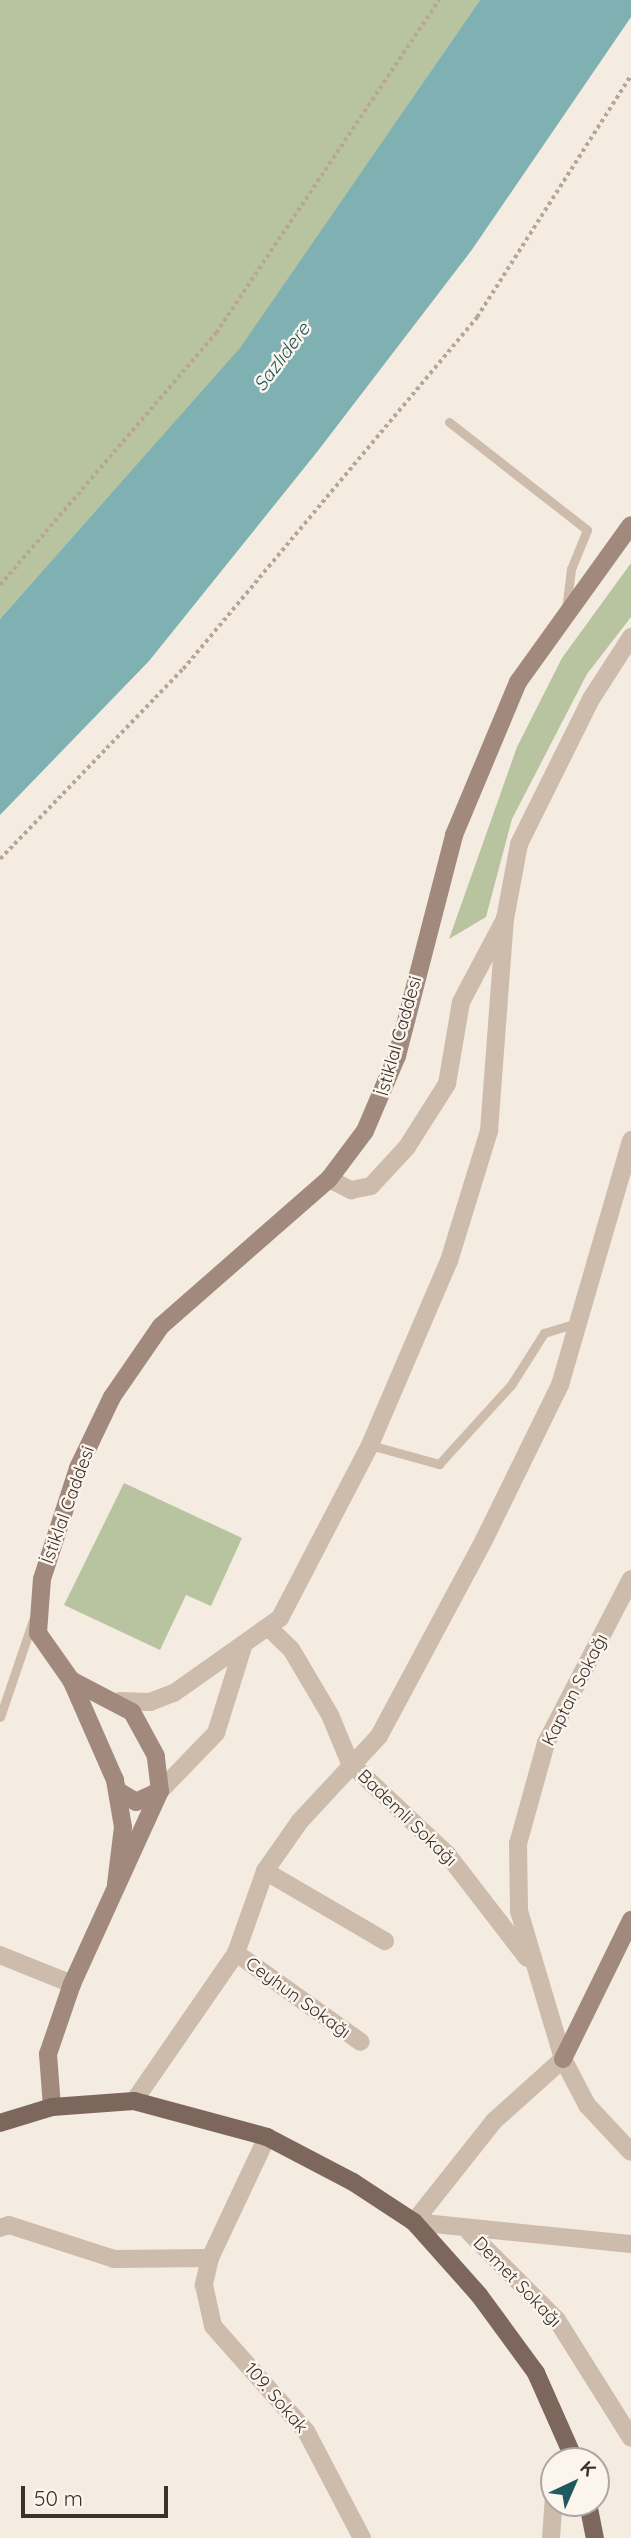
<!DOCTYPE html>
<html>
<head>
<meta charset="utf-8">
<style>
  body { margin:0 }
  #map { position:relative; width:631px; height:2538px; overflow:hidden; background:#f4ebe1; font-family:Quicksand,sans-serif }
  div>[style] { position:absolute }
  [style*='--x'] { left:calc(var(--x)*1px); top:calc(var(--y)*1px); width:calc(var(--w)*1px); rotate:calc(var(--a)*1deg) }
  .green>* { inset:0; background:#b8c4a0 }
  .water>* { inset:0; background:#7fb0b2 }
  .path>* { height:3.5px; margin-top:-1.75px; transform-origin:0; background:repeating-linear-gradient(90deg,#b9a596 0 3.5px,transparent 0 7px) }
  .lane>* { height:9px; margin:-4.5px; padding:0 4.5px; transform-origin:4.5px; border-radius:4.5px; background:#cdbbac }
  .street>* { height:18px; margin:-9px; padding:0 9px; transform-origin:9px; border-radius:9px; background:#cdbbac }
  .secondary>* { height:18px; margin:-9px; padding:0 9px; transform-origin:9px; border-radius:9px; background:#a18a7d }
  .primary>* { height:18px; margin:-9px; padding:0 9px; transform-origin:9px; border-radius:9px; background:#7d675c }
  span { translate:-50% -50%; white-space:nowrap; text-align:center; line-height:1.15; -webkit-text-stroke:5px #fbf5ee; paint-order:stroke }
  .street-label { font-size:18px; color:#3b302b }
  .water-label { font-size:19px; color:#1f5a5e; font-style:italic }
  .north { position:absolute; left:540px; top:2447px; width:70px; height:70px; box-sizing:border-box; background:#fbf5ee; border:2px solid #aea6a0; border-radius:50%; rotate:44deg; font-size:19px; font-weight:700; line-height:28px; text-align:center; color:#3b302b }
  .north::after { content:''; display:block; margin:auto; width:24px; height:32px; background:#1f5a5e; clip-path:polygon(50% 0,100% 100%,50% 72%,0 100%) }
  .scale { position:absolute; left:21px; top:2486px; width:147px; height:32px; box-sizing:border-box; border:4px solid #3b302b; border-top:0; padding-left:9px; font-size:21px; line-height:24px; white-space:nowrap; color:#3b302b; -webkit-text-stroke:5px #fbf5ee; paint-order:stroke }
</style>
</head>
<body>
<div id="map">
  <div class="green">
    <div style="clip-path:polygon(0 0,480px 0,240px 349px,0 619px)"></div>
    <div style="clip-path:polygon(631px 563px,631px 617px,587px 674px,512px 819px,486px 917px,449px 939px,517px 747px,562px 658px)"></div>
    <div style="clip-path:polygon(124px 1483px,242px 1538px,211px 1606px,186px 1595px,160px 1650px,64px 1605px)"></div>
  </div>
  <div class="water">
    <div style="clip-path:polygon(480px 0,631px 0,631px 17px,471px 251px,317px 452px,149px 661px,0 815px,0 619px,240px 348px)"></div>
  </div>
  <div class="path">
    <div style="--x:0;--y:585;--w:332;--a:-49.4"></div>
    <div style="--x:216;--y:333;--w:401;--a:-56.2"></div>
    <div style="--x:0;--y:859;--w:264;--a:-46.1"></div>
    <div style="--x:183;--y:669;--w:459;--a:-50.1"></div>
    <div style="--x:477;--y:317;--w:287;--a:-57.5"></div>
  </div>
  <div class="lane">
    <div style="--x:449;--y:422;--w:175;--a:38"></div>
    <div style="--x:587;--y:530;--w:42;--a:112.3"></div>
    <div style="--x:571;--y:569;--w:39;--a:97"></div>
    <div style="--x:370;--y:1445;--w:72;--a:15.4"></div>
    <div style="--x:439;--y:1464;--w:107;--a:-47.7"></div>
    <div style="--x:511;--y:1385;--w:62;--a:-57.6"></div>
    <div style="--x:544;--y:1333;--w:34;--a:-17"></div>
    <div style="--x:0;--y:1717;--w:102;--a:-71.2"></div>
  </div>
  <div class="street">
    <div style="--x:329;--y:1179;--w:25;--a:27"></div>
    <div style="--x:351;--y:1190;--w:20;--a:-11"></div>
    <div style="--x:371;--y:1186;--w:53;--a:-47.3"></div>
    <div style="--x:407;--y:1147;--w:75;--a:-57.6"></div>
    <div style="--x:447;--y:1084;--w:83;--a:-80.3"></div>
    <div style="--x:461;--y:1002;--w:94;--a:-62.1"></div>
    <div style="--x:505;--y:919;--w:76;--a:-79.4"></div>
    <div style="--x:519;--y:844;--w:162;--a:-63.6"></div>
    <div style="--x:591;--y:699;--w:74;--a:-57.2"></div>
    <div style="--x:631;--y:1579;--w:185;--a:117.4"></div>
    <div style="--x:546;--y:1743;--w:105;--a:105.5"></div>
    <div style="--x:518;--y:1844;--w:67;--a:89.1"></div>
    <div style="--x:519;--y:1911;--w:154;--a:73.4"></div>
    <div style="--x:563;--y:2059;--w:52;--a:62.4"></div>
    <div style="--x:587;--y:2105;--w:64;--a:46.9"></div>
    <div style="--x:268;--y:1627;--w:32;--a:44"></div>
    <div style="--x:291;--y:1649;--w:77;--a:59.4"></div>
    <div style="--x:330;--y:1715;--w:52;--a:67.4"></div>
    <div style="--x:350;--y:1763;--w:133;--a:43.2"></div>
    <div style="--x:447;--y:1854;--w:131;--a:52.4"></div>
    <div style="--x:120;--y:1701;--w:30;--a:2"></div>
    <div style="--x:150;--y:1702;--w:26;--a:-21"></div>
    <div style="--x:174;--y:1693;--w:130;--a:-35.3"></div>
    <div style="--x:280;--y:1618;--w:195;--a:-62.5"></div>
    <div style="--x:370;--y:1445;--w:200;--a:-66.8"></div>
    <div style="--x:449;--y:1261;--w:136;--a:-72.9"></div>
    <div style="--x:489;--y:1131;--w:213;--a:-85.7"></div>
    <div style="--x:160;--y:1791;--w:81;--a:-46"></div>
    <div style="--x:216;--y:1733;--w:90;--a:-72.6"></div>
    <div style="--x:265;--y:1871;--w:139;--a:30.3"></div>
    <div style="--x:236;--y:1953;--w:153;--a:35.5"></div>
    <div style="--x:0;--y:1955;--w:78;--a:21.9"></div>
    <div style="--x:563;--y:2059;--w:93;--a:138.1"></div>
    <div style="--x:494;--y:2121;--w:129;--a:128.4"></div>
    <div style="--x:414;--y:2222;--w:218;--a:5.8"></div>
    <div style="--x:134;--y:2101;--w:180;--a:-55.4"></div>
    <div style="--x:236;--y:1953;--w:87;--a:-70.5"></div>
    <div style="--x:265;--y:1871;--w:61;--a:-55"></div>
    <div style="--x:300;--y:1821;--w:116;--a:-47.1"></div>
    <div style="--x:379;--y:1736;--w:222;--a:-61.8"></div>
    <div style="--x:484;--y:1540;--w:173;--a:-63.9"></div>
    <div style="--x:560;--y:1385;--w:255;--a:-73.8"></div>
    <div style="--x:267;--y:2137;--w:134;--a:115.2"></div>
    <div style="--x:210;--y:2258;--w:28;--a:103"></div>
    <div style="--x:204;--y:2285;--w:42;--a:77.6"></div>
    <div style="--x:213;--y:2326;--w:140;--a:48.5"></div>
    <div style="--x:306;--y:2431;--w:121;--a:62.4"></div>
    <div style="--x:0;--y:2228;--w:9;--a:-18"></div>
    <div style="--x:9;--y:2225;--w:110;--a:17.9"></div>
    <div style="--x:114;--y:2259;--w:96;--a:-0.6"></div>
    <div style="--x:469;--y:2232;--w:124;--a:45"></div>
    <div style="--x:557;--y:2320;--w:139;--a:57.9"></div>
    <div style="--x:551;--y:2538;--w:42;--a:-85.9"></div>
  </div>
  <div class="secondary">
    <div style="--x:118;--y:1791;--w:21;--a:31"></div>
    <div style="--x:136;--y:1802;--w:26;--a:-25"></div>
    <div style="--x:116;--y:1884;--w:57;--a:-83"></div>
    <div style="--x:123;--y:1827;--w:48;--a:-99.7"></div>
    <div style="--x:115;--y:1780;--w:109;--a:-113.7"></div>
    <div style="--x:71;--y:1680;--w:57;--a:-125.1"></div>
    <div style="--x:38;--y:1633;--w:54;--a:-85.8"></div>
    <div style="--x:42;--y:1579;--w:117;--a:-72"></div>
    <div style="--x:78;--y:1468;--w:79;--a:-64.4"></div>
    <div style="--x:112;--y:1397;--w:86;--a:-55.4"></div>
    <div style="--x:161;--y:1326;--w:223;--a:-41.2"></div>
    <div style="--x:329;--y:1179;--w:60;--a:-53.1"></div>
    <div style="--x:365;--y:1131;--w:82;--a:-66.9"></div>
    <div style="--x:397;--y:1056;--w:228;--a:-75.5"></div>
    <div style="--x:454;--y:835;--w:166;--a:-67.3"></div>
    <div style="--x:518;--y:682;--w:193;--a:-54.3"></div>
    <div style="--x:563;--y:2059;--w:155;--a:-63.9"></div>
    <div style="--x:52;--y:2107;--w:53;--a:-94.3"></div>
    <div style="--x:48;--y:2054;--w:74;--a:-71.1"></div>
    <div style="--x:72;--y:1984;--w:212;--a:-65.5"></div>
    <div style="--x:160;--y:1791;--w:35;--a:-97"></div>
    <div style="--x:156;--y:1756;--w:50;--a:-118.6"></div>
    <div style="--x:132;--y:1712;--w:69;--a:-152.3"></div>
  </div>
  <div class="primary">
    <div style="--x:0;--y:2123;--w:54;--a:-17.1"></div>
    <div style="--x:52;--y:2107;--w:82;--a:-4.2"></div>
    <div style="--x:134;--y:2101;--w:138;--a:15.1"></div>
    <div style="--x:267;--y:2137;--w:97;--a:27.6"></div>
    <div style="--x:353;--y:2182;--w:73;--a:33.3"></div>
    <div style="--x:414;--y:2222;--w:98;--a:48.3"></div>
    <div style="--x:479;--y:2295;--w:97;--a:53.8"></div>
    <div style="--x:536;--y:2373;--w:96;--a:66.1"></div>
    <div style="--x:588;--y:2503;--w:36;--a:79"></div>
  </div>
  <div class="street-label">
    <span style="left:399px;top:1036px;rotate:-74deg">İstiklal Caddesi</span>
    <span style="left:68px;top:1505px;rotate:-70deg">İstiklal Caddesi</span>
    <span style="left:575px;top:1690px;rotate:-63deg">Kaptan Sokağı</span>
    <span style="left:407px;top:1818px;rotate:44deg">Bademli Sokağı</span>
    <span style="left:298px;top:1998px;rotate:36deg">Ceyhun Sokağı</span>
    <span style="left:517px;top:2282px;rotate:46deg">Demet Sokağı</span>
    <span style="left:276px;top:2398px;rotate:49deg">109. Sokak</span>
  </div>
  <div class="water-label">
    <span style="left:282px;top:357px;rotate:-53deg">Sazlıdere</span>
  </div>
  <div class="north">K</div>
  <div class="scale">50 m</div>
</div>
</body>
</html>
